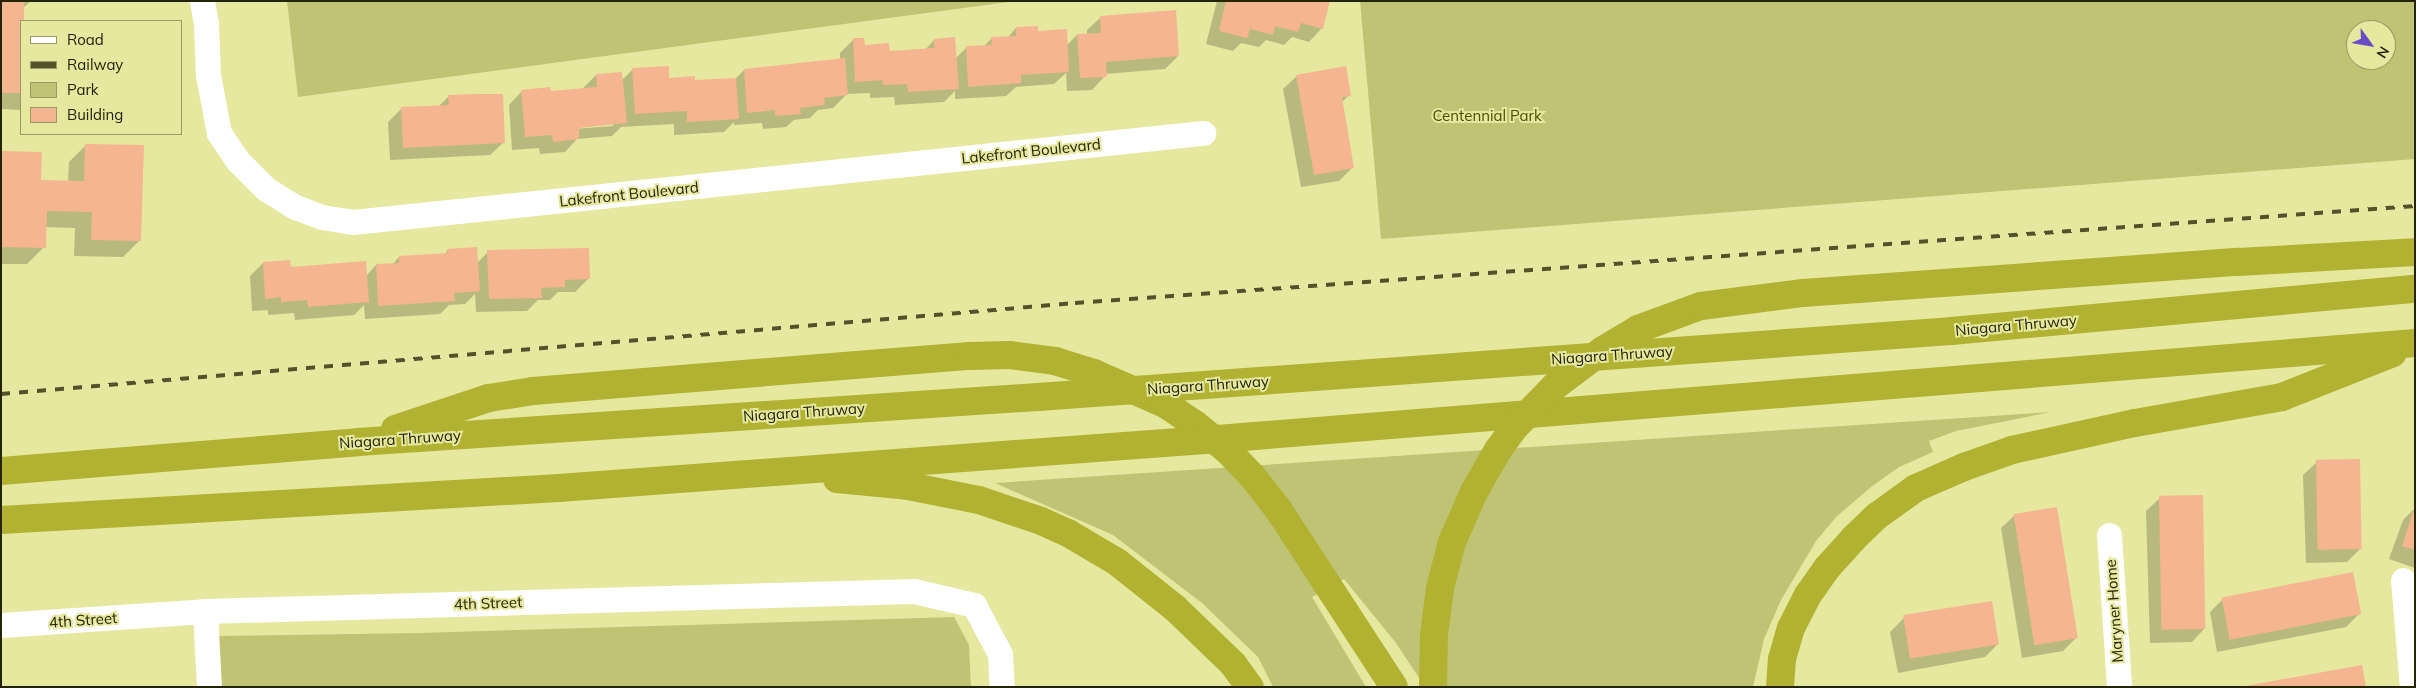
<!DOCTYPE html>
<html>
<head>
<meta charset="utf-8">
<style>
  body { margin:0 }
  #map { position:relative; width:2416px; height:688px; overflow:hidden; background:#e6e89f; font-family:Mulish,sans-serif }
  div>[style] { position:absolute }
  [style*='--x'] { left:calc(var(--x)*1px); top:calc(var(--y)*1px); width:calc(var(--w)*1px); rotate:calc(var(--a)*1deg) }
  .green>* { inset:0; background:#c0c274 }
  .shadow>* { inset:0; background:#0003 }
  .building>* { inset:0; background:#f5b591; transform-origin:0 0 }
  .minor>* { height:25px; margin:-12.5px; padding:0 12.5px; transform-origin:12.5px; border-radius:12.5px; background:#fff }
  .highway>* { height:28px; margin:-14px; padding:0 14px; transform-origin:14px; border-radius:14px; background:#b1b232 }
  .rail>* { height:4px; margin-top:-2px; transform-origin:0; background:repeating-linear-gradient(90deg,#52532a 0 9px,transparent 0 18px) }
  span { translate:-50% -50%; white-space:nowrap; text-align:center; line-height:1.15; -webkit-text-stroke:4px #e6e89f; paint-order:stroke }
  .park-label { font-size:15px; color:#4c4c05 }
  .street-label { font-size:15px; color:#242406 }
  .frame { position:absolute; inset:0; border:2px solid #242406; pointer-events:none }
  .legend { position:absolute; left:20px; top:20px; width:162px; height:115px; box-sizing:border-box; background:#e6e89f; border:1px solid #989a62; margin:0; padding:6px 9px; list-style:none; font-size:15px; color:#242406 }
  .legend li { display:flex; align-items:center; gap:10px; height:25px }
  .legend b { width:25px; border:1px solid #989a62 }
  .north { position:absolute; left:2346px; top:20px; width:50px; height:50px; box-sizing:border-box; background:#e6e89f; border:1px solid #989a62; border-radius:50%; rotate:122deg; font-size:14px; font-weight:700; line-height:20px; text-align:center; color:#242406 }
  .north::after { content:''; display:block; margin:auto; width:18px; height:22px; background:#694cc5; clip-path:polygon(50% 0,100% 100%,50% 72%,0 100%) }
</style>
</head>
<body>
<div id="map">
  <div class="green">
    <div style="clip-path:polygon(287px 1px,1016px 1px,298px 97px)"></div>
    <div style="clip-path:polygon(evenodd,1360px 1px,2415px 1px,2415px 159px,1381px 239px,1360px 1px,2356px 30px,2386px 30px,2386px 60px,2356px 60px,2356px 30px)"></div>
    <div style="clip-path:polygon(2051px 412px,1956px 431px,1929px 441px,1933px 452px,1899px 467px,1871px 487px,1836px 517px,1816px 541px,1781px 600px,1764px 639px,1753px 687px,1425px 687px,1396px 643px,1344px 579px,1312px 597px,1366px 687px,1273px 687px,1258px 657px,1202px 603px,1113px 535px,995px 483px)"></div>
    <div style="clip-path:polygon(954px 617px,969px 645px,971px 687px,220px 687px,216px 636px,419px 633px)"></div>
  </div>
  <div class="shadow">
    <div style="clip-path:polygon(1px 1px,31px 1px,23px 8px,21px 21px,21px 110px,1px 109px)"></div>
    <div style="clip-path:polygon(1217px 1px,1329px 1px,1322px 28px,1309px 42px,1292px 37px,1284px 45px,1266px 40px,1259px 47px,1241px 43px,1233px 51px,1206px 44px)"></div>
    <div style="clip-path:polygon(evenodd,1101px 17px,1178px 56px,1165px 69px,1105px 74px,1105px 76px,1092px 90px,1067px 91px,1066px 73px,1054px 84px,1016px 87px,1006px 96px,955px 99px,955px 91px,944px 102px,895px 105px,894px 97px,870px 98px,870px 93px,847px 94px,833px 108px,818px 110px,810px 118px,794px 120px,786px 127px,763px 129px,762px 123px,734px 125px,734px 122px,724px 132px,674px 135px,674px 124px,621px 127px,612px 136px,577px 139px,565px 152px,540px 154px,539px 148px,512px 150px,509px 105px,522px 91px,549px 92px,582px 89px,596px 75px,622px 80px,633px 69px,668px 79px,694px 82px,735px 79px,744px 70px,840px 60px,840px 53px,853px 40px,864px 46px,888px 52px,925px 50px,934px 40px,956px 58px,967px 47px,984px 46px,992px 38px,1008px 37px,1016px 28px,1037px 32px,1066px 46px,1077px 35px,1087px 35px,1087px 30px,1101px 17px,613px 123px,613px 126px,573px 129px,572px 127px,613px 123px)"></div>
    <div style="clip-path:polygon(1297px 76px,1349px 95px,1342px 102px,1352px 168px,1339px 181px,1301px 187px,1283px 89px)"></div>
    <div style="clip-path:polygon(449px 96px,504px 142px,490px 155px,390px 160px,388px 122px,401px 109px,438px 107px)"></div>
    <div style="clip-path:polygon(86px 145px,140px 240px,123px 257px,74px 256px,75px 228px,45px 227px,44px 247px,27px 264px,1px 264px,1px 153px,40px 182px,68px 182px,69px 162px)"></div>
    <div style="clip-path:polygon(448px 250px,477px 263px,488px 252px,588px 279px,575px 292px,558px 292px,550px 300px,538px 300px,527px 311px,476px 312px,475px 294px,465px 304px,449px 305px,440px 314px,365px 319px,364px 305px,354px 315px,295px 320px,294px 313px,268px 315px,268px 310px,252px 311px,250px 276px,263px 263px,366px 276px,376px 265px,392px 265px,399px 257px,444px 255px)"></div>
    <div style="clip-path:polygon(2317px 462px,2360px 549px,2347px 562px,2306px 563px,2303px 475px)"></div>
    <div style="clip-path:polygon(2160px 498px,2205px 628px,2192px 642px,2150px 643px,2146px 511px)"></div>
    <div style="clip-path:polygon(2415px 508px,2415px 568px,2389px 559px,2403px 520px)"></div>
    <div style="clip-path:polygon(2015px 515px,2076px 638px,2063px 651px,2022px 658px,2001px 528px)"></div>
    <div style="clip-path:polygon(2223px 599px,2360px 613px,2346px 627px,2217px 652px,2210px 612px)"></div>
    <div style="clip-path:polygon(1904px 618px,1998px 644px,1985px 657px,1898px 673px,1890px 632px)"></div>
  </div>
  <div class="building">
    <div style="clip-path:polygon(7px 1px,24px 1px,24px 21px,21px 21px,21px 93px,1px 93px,1px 3px)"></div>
    <div style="clip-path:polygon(1226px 1px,1330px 1px,1323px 29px,1301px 23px,1298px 32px,1275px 26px,1273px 35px,1250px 29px,1247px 38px,1219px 31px)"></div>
    <div style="clip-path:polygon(1176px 10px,1179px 56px,1106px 62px,1107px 77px,1080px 78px,1077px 34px,1101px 33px,1100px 16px)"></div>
    <div style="clip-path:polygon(1038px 26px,1038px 31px,1067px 29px,1069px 72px,1021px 75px,1021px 83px,968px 87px,966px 46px,992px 45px,991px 37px,1016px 36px,1016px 27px)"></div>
    <div style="clip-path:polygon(955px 37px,959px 89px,908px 92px,907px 84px,883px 85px,882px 80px,855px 82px,853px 38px,864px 38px,865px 45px,889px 43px,890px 51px,934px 48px,934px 39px)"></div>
    <div style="clip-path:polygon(845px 58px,848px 95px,824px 98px,825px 105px,800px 108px,801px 114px,775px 116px,775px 110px,747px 113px,744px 69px)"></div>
    <div style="clip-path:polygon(669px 66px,669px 78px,695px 76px,695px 80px,736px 78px,739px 119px,687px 122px,687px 111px,635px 114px,632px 68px)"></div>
    <div style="clip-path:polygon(1346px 66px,1351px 96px,1342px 97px,1354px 168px,1314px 175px,1296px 75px)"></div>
    <div style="clip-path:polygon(622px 72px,627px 123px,579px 128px,579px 139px,553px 142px,552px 135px,525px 137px,521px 90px,550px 87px,551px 91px,597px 87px,596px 74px)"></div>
    <div style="clip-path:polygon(475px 94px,503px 94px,505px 143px,403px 148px,401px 107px,449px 105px,448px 95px)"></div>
    <div style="clip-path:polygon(85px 144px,144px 145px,141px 241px,91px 240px,92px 212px,47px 211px,46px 248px,1px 247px,1px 151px,42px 152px,41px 180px,84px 181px)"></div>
    <div style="clip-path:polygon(477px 247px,480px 291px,454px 293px,455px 301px,378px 306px,376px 264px,399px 263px,399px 256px,448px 253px,447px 249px)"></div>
    <div style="clip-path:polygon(589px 248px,590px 279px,565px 280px,565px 287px,541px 288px,542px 298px,489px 299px,487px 250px)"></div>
    <div style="clip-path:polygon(290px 260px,291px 267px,366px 261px,369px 302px,308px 307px,307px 300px,281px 302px,281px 297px,265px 299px,263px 262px)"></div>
    <div style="left:2360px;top:459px;width:90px;height:44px;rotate:89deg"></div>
    <div style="left:2203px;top:495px;width:134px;height:44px;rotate:89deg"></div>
    <div style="left:2057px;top:507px;width:133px;height:44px;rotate:81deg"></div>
    <div style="clip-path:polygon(2414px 509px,2415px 509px,2415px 550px,2402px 546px)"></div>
    <div style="left:2353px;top:572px;width:43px;height:134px;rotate:79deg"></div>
    <div style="left:1992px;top:601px;width:44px;height:90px;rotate:81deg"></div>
    <div style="clip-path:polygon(2362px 665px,2366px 687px,2245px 687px,2245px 686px)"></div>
  </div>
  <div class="minor">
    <div style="--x:202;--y:1;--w:23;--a:80"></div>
    <div style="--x:206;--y:24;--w:51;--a:87.8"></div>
    <div style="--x:208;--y:75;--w:59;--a:79.3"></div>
    <div style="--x:219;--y:133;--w:34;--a:56"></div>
    <div style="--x:238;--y:161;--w:40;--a:45"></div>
    <div style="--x:266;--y:189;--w:32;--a:32"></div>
    <div style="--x:293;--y:206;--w:31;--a:21"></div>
    <div style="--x:322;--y:217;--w:31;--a:9"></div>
    <div style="--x:353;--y:222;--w:855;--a:-5.98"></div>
    <div style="--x:2109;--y:535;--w:152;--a:86.2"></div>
    <div style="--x:2403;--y:580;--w:107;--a:85.2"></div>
    <div style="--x:205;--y:611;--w:76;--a:87"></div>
    <div style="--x:1;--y:625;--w:204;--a:-3.9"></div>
    <div style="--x:205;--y:611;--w:709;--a:-1.62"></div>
    <div style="--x:914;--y:591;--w:62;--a:13.1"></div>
    <div style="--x:974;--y:605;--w:55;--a:62"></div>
    <div style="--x:1000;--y:654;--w:33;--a:87"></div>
  </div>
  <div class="highway">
    <div style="--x:395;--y:429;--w:99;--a:-18.3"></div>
    <div style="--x:489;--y:398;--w:45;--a:-9"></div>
    <div style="--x:533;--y:391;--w:438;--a:-4.6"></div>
    <div style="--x:970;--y:356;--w:40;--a:-1.4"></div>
    <div style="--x:1010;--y:355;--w:45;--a:7.6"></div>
    <div style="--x:1055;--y:361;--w:41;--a:17.1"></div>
    <div style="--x:1094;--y:373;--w:77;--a:23.6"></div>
    <div style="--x:1165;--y:404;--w:36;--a:34"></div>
    <div style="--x:1195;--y:424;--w:41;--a:39.1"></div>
    <div style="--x:1227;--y:450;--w:37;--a:46"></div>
    <div style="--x:1253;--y:477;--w:41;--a:52"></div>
    <div style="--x:1278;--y:509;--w:212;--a:56.9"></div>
    <div style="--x:1;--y:471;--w:358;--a:-4.6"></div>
    <div style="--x:358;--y:442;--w:681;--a:-3.79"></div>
    <div style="--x:1038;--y:397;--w:915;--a:-4.13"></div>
    <div style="--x:1951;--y:331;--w:466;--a:-5.2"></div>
    <div style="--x:837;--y:479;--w:71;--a:5.6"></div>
    <div style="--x:908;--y:486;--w:72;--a:11.2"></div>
    <div style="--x:979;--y:500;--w:65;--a:18.7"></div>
    <div style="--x:1041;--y:521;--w:30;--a:24"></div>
    <div style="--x:1068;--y:533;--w:57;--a:30.6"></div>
    <div style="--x:1117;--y:562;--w:74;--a:38.4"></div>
    <div style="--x:1175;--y:608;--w:81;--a:44"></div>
    <div style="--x:1233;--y:664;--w:29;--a:54"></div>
    <div style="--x:1;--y:520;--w:559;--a:-3.28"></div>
    <div style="--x:559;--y:488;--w:648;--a:-4.25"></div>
    <div style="--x:1205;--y:440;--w:1214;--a:-4.58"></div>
    <div style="--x:1433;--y:687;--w:52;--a:-88.9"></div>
    <div style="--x:1434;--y:635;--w:47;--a:-82.7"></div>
    <div style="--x:1440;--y:588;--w:48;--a:-75.4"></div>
    <div style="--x:1452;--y:542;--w:55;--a:-66.3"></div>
    <div style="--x:1474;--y:492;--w:48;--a:-60.3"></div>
    <div style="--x:1498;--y:450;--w:26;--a:-54"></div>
    <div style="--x:1513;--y:429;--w:60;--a:-45.7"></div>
    <div style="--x:1555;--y:386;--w:60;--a:-36.9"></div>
    <div style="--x:1603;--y:350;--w:41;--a:-31"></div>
    <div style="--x:1638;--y:329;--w:67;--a:-20.1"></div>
    <div style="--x:1701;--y:306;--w:103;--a:-7.3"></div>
    <div style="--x:1803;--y:293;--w:436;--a:-4.1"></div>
    <div style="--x:2238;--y:262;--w:177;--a:-3.2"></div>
    <div style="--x:1780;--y:687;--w:28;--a:-86"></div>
    <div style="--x:1782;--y:659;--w:32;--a:-74"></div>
    <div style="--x:1791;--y:628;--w:37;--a:-63"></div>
    <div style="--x:1808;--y:595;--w:33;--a:-55"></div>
    <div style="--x:1827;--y:568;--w:40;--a:-48"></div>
    <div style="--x:1854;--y:538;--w:32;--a:-44"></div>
    <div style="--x:1877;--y:516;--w:48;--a:-35.7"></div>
    <div style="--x:1916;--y:488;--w:52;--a:-23.6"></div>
    <div style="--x:1964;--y:467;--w:51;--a:-19.5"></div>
    <div style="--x:2012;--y:450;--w:126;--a:-12.4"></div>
    <div style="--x:2135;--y:423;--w:149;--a:-10"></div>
    <div style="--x:2282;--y:397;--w:119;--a:-21.6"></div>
  </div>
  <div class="rail">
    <div style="--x:1;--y:394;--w:1078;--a:-4.84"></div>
    <div style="--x:1075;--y:303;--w:1344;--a:-4.14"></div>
  </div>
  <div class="park-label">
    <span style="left:1487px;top:116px">Centennial Park</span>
  </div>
  <div class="street-label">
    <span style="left:1031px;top:151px;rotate:-6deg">Lakefront Boulevard</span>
    <span style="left:629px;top:194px;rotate:-6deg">Lakefront Boulevard</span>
    <span style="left:2016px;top:325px;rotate:-5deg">Niagara Thruway</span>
    <span style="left:1612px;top:355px;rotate:-4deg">Niagara Thruway</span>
    <span style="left:1208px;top:385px;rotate:-4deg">Niagara Thruway</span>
    <span style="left:804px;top:412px;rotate:-4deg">Niagara Thruway</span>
    <span style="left:400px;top:439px;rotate:-4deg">Niagara Thruway</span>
    <span style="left:488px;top:603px;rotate:-2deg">4th Street</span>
    <span style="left:2114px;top:611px;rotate:-94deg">Maryner Home</span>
    <span style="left:83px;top:620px;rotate:-4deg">4th Street</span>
  </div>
  <div class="frame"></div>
  <ul class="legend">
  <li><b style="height:6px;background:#fff"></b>Road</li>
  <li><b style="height:6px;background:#52532a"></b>Railway</li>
  <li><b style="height:14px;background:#c0c274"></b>Park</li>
  <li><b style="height:14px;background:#f5b591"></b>Building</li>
  </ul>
  <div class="north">N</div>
</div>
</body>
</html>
